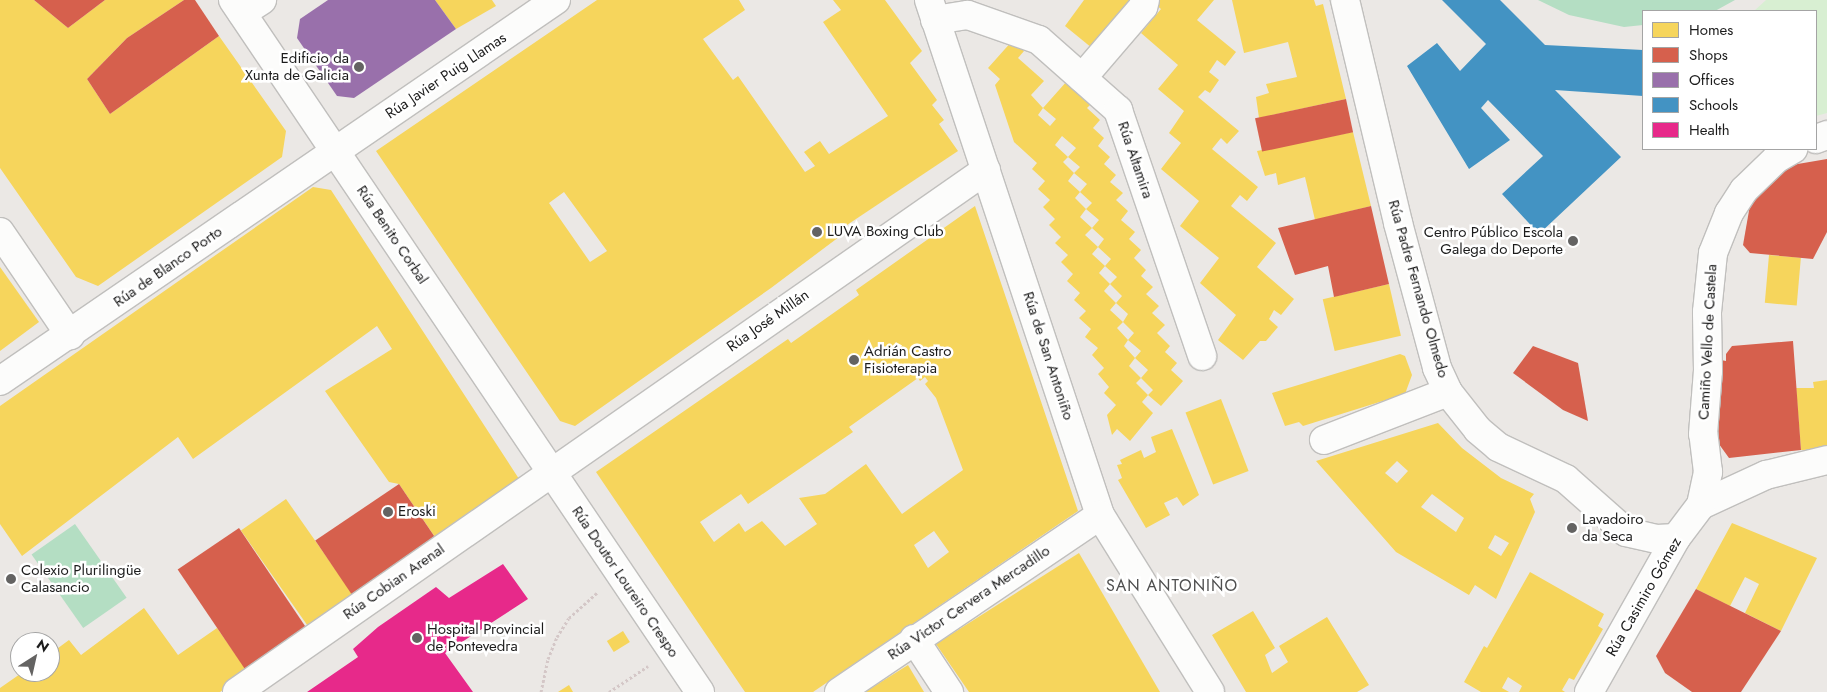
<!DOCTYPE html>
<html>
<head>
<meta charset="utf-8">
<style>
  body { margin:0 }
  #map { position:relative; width:1827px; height:692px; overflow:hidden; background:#ebe8e5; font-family:Jost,sans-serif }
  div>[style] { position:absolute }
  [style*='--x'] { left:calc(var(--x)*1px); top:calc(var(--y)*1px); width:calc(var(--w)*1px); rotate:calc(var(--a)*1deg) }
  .park>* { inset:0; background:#d8efd2 }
  .pitch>* { inset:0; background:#b4dec3; transform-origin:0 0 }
  .homes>* { inset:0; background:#f6d55c; transform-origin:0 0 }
  .shops>* { inset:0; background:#d6604d; transform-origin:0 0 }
  .offices>* { inset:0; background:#9970ab }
  .schools>* { inset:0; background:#4393c3 }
  .health>* { inset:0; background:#e7298a }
  .path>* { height:3px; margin-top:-1.5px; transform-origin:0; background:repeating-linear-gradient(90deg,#d4c7c7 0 2.5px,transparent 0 5px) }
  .roads { filter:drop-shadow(1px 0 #c0bfbd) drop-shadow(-1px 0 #c0bfbd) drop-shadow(0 1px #c0bfbd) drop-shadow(0 -1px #c0bfbd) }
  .minor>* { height:28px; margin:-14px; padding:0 14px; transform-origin:14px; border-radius:14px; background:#fcfcfb }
  .dots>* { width:14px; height:14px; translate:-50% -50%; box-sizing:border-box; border:2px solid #fff; border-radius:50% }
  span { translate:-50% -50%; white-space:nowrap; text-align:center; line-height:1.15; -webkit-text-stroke:5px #fff; paint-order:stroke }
  .poi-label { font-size:15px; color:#1c1c1c }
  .right { translate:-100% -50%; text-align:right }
  .left { translate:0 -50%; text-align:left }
  .street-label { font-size:15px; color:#1c1c1c }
  .neighbourhood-label { font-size:16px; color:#4f4f4f; letter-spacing:1px }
  .legend { position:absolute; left:1642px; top:10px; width:175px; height:140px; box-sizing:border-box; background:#fff; border:1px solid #a4a4a4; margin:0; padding:6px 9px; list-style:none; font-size:15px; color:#1c1c1c }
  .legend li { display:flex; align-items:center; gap:10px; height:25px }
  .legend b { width:25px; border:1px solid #a4a4a4 }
  .north { position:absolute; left:10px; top:632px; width:50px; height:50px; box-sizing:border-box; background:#fff; border:1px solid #a4a4a4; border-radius:50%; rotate:35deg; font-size:14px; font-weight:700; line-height:20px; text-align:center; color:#1c1c1c }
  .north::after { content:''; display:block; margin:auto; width:18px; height:22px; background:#646362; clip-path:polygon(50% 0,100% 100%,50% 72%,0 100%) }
</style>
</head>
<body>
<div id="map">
  <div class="park">
    <div style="clip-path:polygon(1766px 0,1827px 0,1827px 113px,1816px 116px,1816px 11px,1754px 11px)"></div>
  </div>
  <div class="pitch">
    <div style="clip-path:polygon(1538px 0,1735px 0,1715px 11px,1643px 11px,1643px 25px,1624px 27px,1569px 15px)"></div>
    <div style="left:75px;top:524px;width:90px;height:53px;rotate:55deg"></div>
  </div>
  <div class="homes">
    <div style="clip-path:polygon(0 0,34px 0,68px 28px,105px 0,184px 0,127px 38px,87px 79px,110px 114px,219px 36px,286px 131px,282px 157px,98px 286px,76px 277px,0 168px)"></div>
    <div style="clip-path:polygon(435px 0,492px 0,496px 6px,456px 29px)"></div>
    <div style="clip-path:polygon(evenodd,597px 0,739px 0,745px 10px,703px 39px,733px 80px,738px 76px,805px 172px,815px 166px,804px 152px,820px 141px,829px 154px,888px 116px,823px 22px,841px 10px,833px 0,885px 0,922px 51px,910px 63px,937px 100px,932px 105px,944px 120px,939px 124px,958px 151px,847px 225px,847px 231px,771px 288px,575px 426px,560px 421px,376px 151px,597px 0,564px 192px,607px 251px,590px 262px,549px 203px,564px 192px)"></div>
    <div style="clip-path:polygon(1084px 0,1132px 0,1092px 48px,1065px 26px)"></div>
    <div style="clip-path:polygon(1150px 0,1214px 0,1197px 20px,1236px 52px,1225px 66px,1217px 60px,1209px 72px,1219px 80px,1210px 93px,1205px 90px,1198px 97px,1239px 131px,1227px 144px,1221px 138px,1212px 149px,1258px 187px,1247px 201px,1240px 195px,1231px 206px,1276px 243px,1257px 267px,1294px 299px,1281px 315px,1274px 310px,1269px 319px,1278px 327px,1266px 341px,1260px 341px,1243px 360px,1218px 340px,1236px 315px,1200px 283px,1219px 258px,1180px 226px,1199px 201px,1161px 169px,1181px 143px,1169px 133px,1184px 111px,1158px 89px,1178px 65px,1141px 33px,1161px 9px)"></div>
    <div style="clip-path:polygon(1232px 0,1314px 0,1316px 6px,1323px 4px,1346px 99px,1259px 118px,1256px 97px,1269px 93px,1266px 84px,1297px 77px,1288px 42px,1244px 53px)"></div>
    <div style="clip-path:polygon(evenodd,1013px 40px,1024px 51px,1018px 58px,1044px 81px,1031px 95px,1043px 108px,1038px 115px,1050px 126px,1056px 119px,1043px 108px,1067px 81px,1092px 103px,1087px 108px,1100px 120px,1093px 128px,1104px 138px,1098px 146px,1110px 157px,1104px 164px,1116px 175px,1110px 182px,1123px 193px,1116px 200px,1128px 211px,1121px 220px,1135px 232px,1129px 239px,1141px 250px,1134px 258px,1146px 270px,1141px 276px,1153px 287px,1146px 294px,1159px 306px,1152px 313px,1165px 325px,1157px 333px,1170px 346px,1165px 352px,1177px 363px,1171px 370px,1183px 381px,1161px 406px,1148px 395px,1153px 390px,1141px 378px,1148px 370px,1135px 358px,1129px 366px,1141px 378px,1136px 383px,1148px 395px,1142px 402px,1153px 413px,1130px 441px,1117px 429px,1112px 435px,1107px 415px,1116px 405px,1104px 393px,1109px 387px,1098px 374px,1104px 368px,1092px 355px,1098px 348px,1085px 337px,1091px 329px,1079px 318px,1086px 311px,1074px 300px,1080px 293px,1067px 281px,1073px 274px,1061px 262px,1068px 255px,1055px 243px,1061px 237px,1049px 225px,1055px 219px,1043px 207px,1050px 200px,1038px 189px,1045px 181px,1032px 169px,1037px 163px,1014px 142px,995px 85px,1000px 79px,988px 68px,1013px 40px,1062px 136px,1076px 148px,1068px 157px,1055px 145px,1062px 136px,1013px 40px,1068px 157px,1080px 167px,1074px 173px,1063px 162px,1068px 157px,1013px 40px,1074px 173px,1087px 184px,1080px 192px,1092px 203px,1086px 209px,1099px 220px,1092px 228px,1104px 239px,1098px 247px,1111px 259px,1105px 266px,1092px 254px,1098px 247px,1085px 235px,1092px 228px,1080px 217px,1086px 209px,1075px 198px,1080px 192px,1068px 181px,1074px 173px,1013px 40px,1105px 266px,1117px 277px,1110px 284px,1099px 273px,1105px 266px,1013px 40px,1110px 284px,1122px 296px,1116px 303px,1128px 314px,1123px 322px,1134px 333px,1128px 340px,1141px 351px,1135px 358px,1124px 346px,1128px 340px,1117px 328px,1123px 322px,1110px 310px,1116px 303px,1104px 291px,1110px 284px)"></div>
    <div style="clip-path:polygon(1353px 132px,1371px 206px,1315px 220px,1305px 177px,1278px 185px,1276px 173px,1265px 176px,1257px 151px)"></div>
    <div style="clip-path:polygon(313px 187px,331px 190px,521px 482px,437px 540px,399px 484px,389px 482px,325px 391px,392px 349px,377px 326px,193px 459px,178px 437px,22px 556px,0 524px,0 406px)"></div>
    <div style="clip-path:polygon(evenodd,975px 206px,1078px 511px,813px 692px,745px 692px,596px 472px,788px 339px,791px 343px,859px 295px,856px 290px,975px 206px,925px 377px,928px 381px,925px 384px,936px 398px,963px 470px,902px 514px,866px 464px,825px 494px,799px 498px,817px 524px,785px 546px,762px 521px,745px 532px,739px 523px,714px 542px,700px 522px,741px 494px,748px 504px,853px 432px,849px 427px,918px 378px,920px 381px,925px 377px,975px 206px,934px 531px,949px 552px,928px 568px,914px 545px,934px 531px)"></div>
    <div style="left:1769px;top:255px;width:32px;height:48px;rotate:5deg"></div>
    <div style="clip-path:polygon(0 267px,39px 322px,0 351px)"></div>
    <div style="left:1389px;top:284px;width:53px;height:68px;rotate:77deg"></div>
    <div style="clip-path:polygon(1400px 354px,1405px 356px,1412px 375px,1405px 394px,1303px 426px,1299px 422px,1285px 426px,1272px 393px)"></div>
    <div style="clip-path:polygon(1827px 380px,1827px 449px,1801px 450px,1796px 388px,1814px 388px,1813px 382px)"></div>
    <div style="left:1221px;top:399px;width:77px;height:38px;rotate:69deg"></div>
    <div style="clip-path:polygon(evenodd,1438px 423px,1462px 448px,1501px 478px,1534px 494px,1530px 499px,1535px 512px,1496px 599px,1475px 585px,1469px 595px,1396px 552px,1316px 461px,1438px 423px,1397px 461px,1408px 471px,1397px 483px,1385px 473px,1397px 461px,1438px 423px,1432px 494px,1464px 518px,1456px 532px,1421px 507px,1432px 494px,1438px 423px,1495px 535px,1509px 543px,1501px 556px,1488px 548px,1495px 535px)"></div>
    <div style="clip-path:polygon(1172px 429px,1199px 495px,1183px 506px,1177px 497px,1164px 503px,1170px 515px,1146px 528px,1118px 480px,1122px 478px,1117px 465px,1122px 464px,1120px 460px,1141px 450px,1144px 458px,1156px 452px,1151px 437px)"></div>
    <div style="left:286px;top:499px;width:119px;height:55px;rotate:55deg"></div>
    <div style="clip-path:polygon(1732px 523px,1817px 558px,1781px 631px,1745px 613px,1759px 584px,1745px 577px,1730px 606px,1696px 589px)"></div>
    <div style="clip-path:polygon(1079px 553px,1160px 692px,969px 692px,936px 644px)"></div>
    <div style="clip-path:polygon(1530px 572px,1604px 614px,1598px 626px,1603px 629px,1574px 680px,1569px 678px,1562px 690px,1565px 692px,1519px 692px,1522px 686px,1508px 677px,1502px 688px,1509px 692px,1481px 692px,1464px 682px,1484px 646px,1487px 648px)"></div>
    <div style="clip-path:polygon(144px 608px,178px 655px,217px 628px,248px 672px,220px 692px,0 692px,0 688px,23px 672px,50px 672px,50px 654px,69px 640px,81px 655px)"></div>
    <div style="clip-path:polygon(1253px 611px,1275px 648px,1265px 655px,1272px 673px,1288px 662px,1279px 646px,1327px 617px,1369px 685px,1357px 692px,1246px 692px,1212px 635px)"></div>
    <div style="left:623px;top:631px;width:13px;height:19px;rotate:58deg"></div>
    <div style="clip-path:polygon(908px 665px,924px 692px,865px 692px)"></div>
    <div style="clip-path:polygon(569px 685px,573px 692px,558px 692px)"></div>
  </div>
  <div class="shops">
    <div style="clip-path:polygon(34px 0,105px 0,68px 28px)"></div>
    <div style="clip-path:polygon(184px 0,195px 0,219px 36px,110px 114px,87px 79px,127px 38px)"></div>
    <div style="left:1346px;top:99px;width:34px;height:93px;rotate:78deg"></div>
    <div style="clip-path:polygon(1827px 159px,1827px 232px,1813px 259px,1750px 253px,1743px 245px,1750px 205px,1757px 189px,1786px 166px)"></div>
    <div style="clip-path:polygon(1371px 206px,1389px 284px,1334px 297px,1328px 266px,1295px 275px,1278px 228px)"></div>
    <div style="clip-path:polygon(1793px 341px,1801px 450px,1729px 458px,1711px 433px,1721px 360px,1726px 361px,1726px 354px,1732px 346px)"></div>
    <div style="clip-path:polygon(1533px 346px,1578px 363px,1588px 421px,1563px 410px,1513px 373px)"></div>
    <div style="left:399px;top:484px;width:68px;height:101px;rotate:56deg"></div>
    <div style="left:239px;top:528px;width:122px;height:74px;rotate:56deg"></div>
    <div style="clip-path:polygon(1696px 589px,1781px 631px,1741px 692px,1692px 692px,1665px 673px,1656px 656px)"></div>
  </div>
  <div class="offices">
    <div style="clip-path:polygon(328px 0,435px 0,456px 29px,354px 98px,337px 96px,297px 38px,300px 19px)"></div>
  </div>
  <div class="schools">
    <div style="clip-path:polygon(1442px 0,1500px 0,1545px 45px,1643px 50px,1643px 96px,1555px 90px,1621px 157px,1539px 234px,1502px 194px,1543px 156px,1488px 100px,1481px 108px,1510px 140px,1469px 169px,1407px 66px,1437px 43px,1460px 71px,1486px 44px)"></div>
  </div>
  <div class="health">
    <div style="clip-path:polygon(503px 564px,528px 599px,445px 653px,473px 692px,307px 692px,358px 657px,353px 649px,378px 627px,436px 587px,449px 598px)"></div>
  </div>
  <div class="path">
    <div style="--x:541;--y:692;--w:34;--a:-78"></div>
    <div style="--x:548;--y:659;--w:24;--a:-68"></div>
    <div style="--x:557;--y:637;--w:22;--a:-58"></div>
    <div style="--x:569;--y:618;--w:39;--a:-42"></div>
    <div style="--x:609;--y:692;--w:47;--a:-33.7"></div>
  </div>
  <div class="roads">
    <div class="minor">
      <div style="--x:233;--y:0;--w:835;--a:55.99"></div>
      <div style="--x:929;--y:0;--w:543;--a:71.63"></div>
      <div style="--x:1100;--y:515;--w:208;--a:58.1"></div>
      <div style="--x:1345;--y:0;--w:229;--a:76.6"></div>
      <div style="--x:1398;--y:223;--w:150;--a:74.9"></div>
      <div style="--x:1437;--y:368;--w:26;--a:65"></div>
      <div style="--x:1448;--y:392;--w:48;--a:51.7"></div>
      <div style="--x:1478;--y:430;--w:26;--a:40"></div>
      <div style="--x:1498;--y:447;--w:75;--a:25.2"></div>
      <div style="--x:1566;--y:479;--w:80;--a:41.5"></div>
      <div style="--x:1626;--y:532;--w:32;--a:13"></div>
      <div style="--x:1657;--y:539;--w:19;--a:-3"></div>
      <div style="--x:242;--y:13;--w:24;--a:-33"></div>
      <div style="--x:935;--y:20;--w:33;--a:-9"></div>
      <div style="--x:968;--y:15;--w:75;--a:19.4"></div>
      <div style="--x:1039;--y:40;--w:106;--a:41.5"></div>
      <div style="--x:1118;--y:110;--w:260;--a:71.1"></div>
      <div style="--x:1082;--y:78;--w:94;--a:-49.3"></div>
      <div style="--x:1143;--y:7;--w:7;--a:-74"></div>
      <div style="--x:1816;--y:139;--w:12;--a:-20"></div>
      <div style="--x:0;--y:232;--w:125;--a:55.8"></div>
      <div style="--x:0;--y:381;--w:674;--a:-34.42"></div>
      <div style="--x:1324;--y:440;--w:133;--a:-21.2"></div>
      <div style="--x:1701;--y:505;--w:72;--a:-24.8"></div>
      <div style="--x:1766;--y:475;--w:63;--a:-13.8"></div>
      <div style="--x:914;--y:639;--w:64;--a:56.6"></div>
      <div style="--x:237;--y:692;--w:913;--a:-34.87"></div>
      <div style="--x:839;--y:692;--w:315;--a:-34.1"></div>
      <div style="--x:1589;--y:692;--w:177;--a:-60.5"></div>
      <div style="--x:1676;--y:538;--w:41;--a:-52.9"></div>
      <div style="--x:1701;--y:505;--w:34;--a:-78"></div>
      <div style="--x:1708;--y:472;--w:38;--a:-97"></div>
      <div style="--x:1703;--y:434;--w:63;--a:-85.5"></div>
      <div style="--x:1708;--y:371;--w:59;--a:-91"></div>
      <div style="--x:1707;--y:312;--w:59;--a:-84.2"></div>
      <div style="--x:1713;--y:253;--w:43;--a:-68.2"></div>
      <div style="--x:1729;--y:213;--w:27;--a:-57"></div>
      <div style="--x:1744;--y:190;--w:45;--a:-44.1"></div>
      <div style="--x:1776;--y:159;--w:20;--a:-30"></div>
    </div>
  </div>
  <div class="dots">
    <div style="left:359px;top:67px;background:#646362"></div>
    <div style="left:817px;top:232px;background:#646362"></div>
    <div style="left:1573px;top:241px;background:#646362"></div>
    <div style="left:854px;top:360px;background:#646362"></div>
    <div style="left:388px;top:512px;background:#646362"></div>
    <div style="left:1572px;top:528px;background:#646362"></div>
    <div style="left:11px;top:579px;background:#646362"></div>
    <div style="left:417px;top:638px;background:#646362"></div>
  </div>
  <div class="poi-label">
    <span class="right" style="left:349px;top:67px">Edificio da<br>Xunta de Galicia</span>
    <span class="left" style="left:827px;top:232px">LUVA Boxing Club</span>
    <span class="right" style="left:1563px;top:241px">Centro Público Escola<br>Galega do Deporte</span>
    <span class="left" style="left:864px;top:360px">Adrián Castro<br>Fisioterapia</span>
    <span class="left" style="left:398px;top:512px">Eroski</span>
    <span class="left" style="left:1582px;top:528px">Lavadoiro<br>da Seca</span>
    <span class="left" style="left:21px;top:579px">Colexio Plurilingüe<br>Calasancio</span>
    <span class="left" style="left:427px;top:638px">Hospital Provincial<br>de Pontevedra</span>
  </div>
  <div class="street-label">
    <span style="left:446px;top:76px;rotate:-34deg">Rúa Javier Puig Llamas</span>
    <span style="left:1135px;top:160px;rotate:71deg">Rúa Altamira</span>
    <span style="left:392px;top:235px;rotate:56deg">Rúa Benito Corbal</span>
    <span style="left:168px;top:267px;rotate:-35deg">Rúa de Blanco Porto</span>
    <span style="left:1418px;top:289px;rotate:74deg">Rúa Padre Fernando Olmedo</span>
    <span style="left:768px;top:321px;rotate:-35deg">Rúa José Millán</span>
    <span style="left:1708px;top:342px;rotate:-87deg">Camiño Vello de Castela</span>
    <span style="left:1048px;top:356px;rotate:72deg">Rúa de San Antoniño</span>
    <span style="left:394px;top:582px;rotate:-35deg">Rúa Cobian Arenal</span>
    <span style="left:625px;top:582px;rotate:56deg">Rúa Doutor Loureiro Crespo</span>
    <span style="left:1644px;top:597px;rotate:-60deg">Rúa Casimiro Gómez</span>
    <span style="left:969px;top:603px;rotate:-34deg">Rúa Victor Cervera Mercadillo</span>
  </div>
  <div class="neighbourhood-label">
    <span style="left:1172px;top:586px">SAN ANTONIÑO</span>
  </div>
  <ul class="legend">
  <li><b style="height:14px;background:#f6d55c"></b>Homes</li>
  <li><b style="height:14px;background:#d6604d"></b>Shops</li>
  <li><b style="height:14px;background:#9970ab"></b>Offices</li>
  <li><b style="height:14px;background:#4393c3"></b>Schools</li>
  <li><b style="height:14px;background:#e7298a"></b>Health</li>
  </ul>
  <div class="north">N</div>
</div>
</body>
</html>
